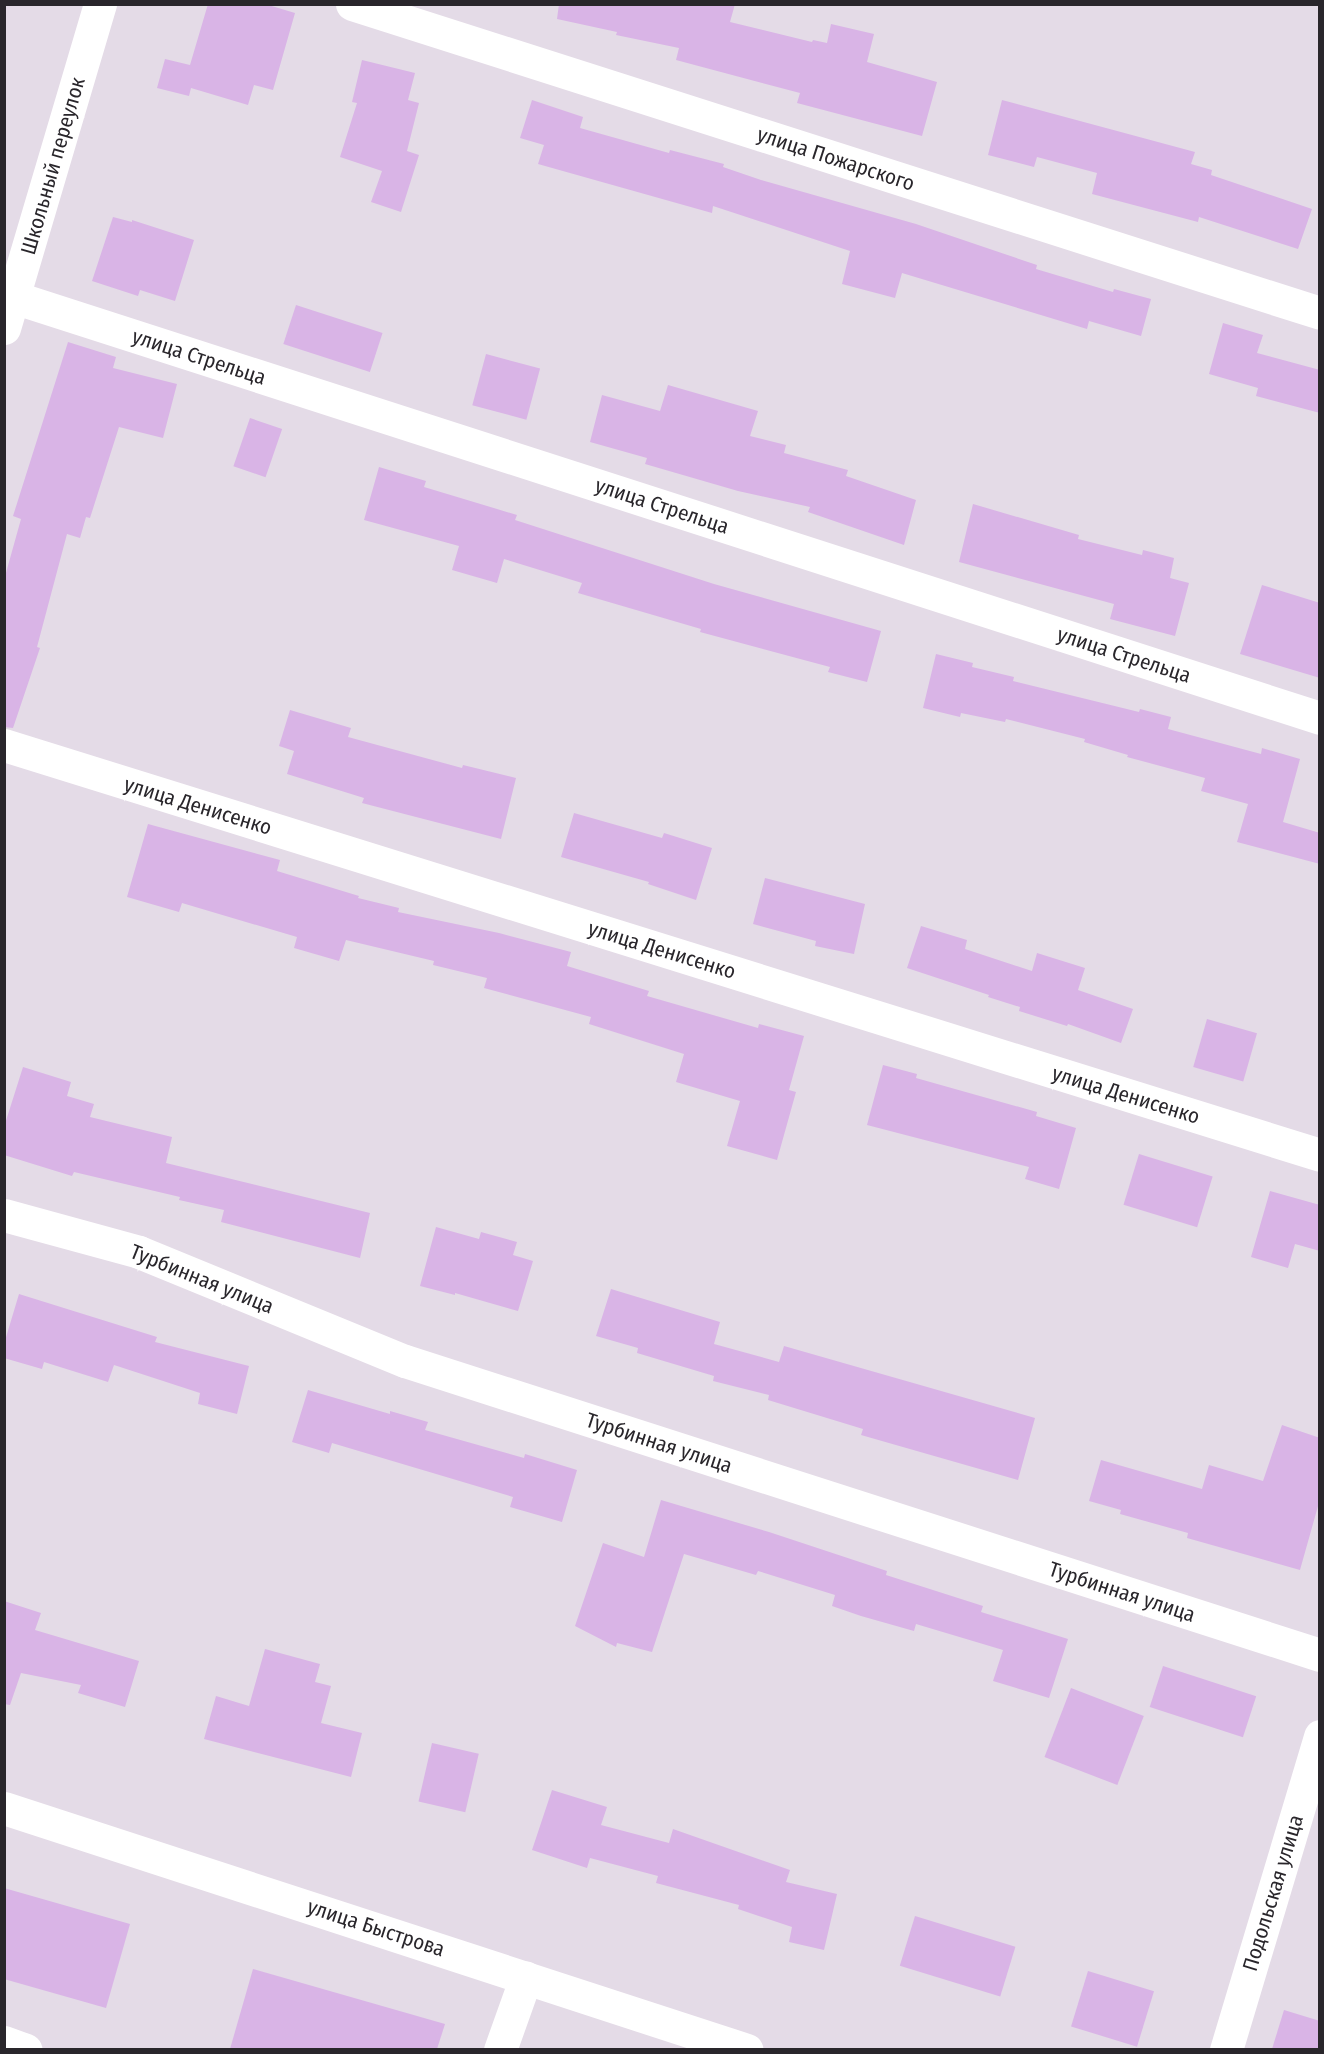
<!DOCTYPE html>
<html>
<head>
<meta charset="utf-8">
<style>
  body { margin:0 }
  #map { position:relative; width:1324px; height:2054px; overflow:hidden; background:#e4dbe7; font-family:"Fira Sans Condensed",sans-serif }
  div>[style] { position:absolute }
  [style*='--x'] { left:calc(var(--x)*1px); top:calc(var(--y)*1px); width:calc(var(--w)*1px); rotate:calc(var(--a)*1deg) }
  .building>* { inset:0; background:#d9b4e6; transform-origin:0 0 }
  .minor>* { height:33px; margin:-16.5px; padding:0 16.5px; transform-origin:16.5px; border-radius:16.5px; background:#fff }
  span { translate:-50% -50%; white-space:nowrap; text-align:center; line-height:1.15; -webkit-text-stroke:6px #fff; paint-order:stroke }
  .street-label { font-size:21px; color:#29262b }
  .frame { position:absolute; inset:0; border:6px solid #29262b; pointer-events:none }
</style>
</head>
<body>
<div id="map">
  <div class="building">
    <div style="clip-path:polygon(208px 4px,265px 4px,295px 13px,273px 90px,254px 85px,248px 105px,191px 88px,189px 96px,157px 88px,165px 59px,190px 65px)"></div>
    <div style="clip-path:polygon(559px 4px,735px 4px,730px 22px,812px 42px,813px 40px,827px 43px,831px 24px,874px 34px,867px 62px,937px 82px,922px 136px,797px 103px,800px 93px,676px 60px,679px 48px,616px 35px,617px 32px,557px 19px)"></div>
    <div style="clip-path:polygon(362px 60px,415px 73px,408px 100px,419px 103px,407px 151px,419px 155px,401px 212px,371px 202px,382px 171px,340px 157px,357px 103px,352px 102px)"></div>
    <div style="clip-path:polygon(532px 100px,583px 117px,580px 128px,669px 153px,670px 150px,724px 164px,723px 167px,761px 180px,916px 224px,1037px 265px,1036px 269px,1113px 292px,1114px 289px,1151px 299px,1141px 336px,1089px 321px,1087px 329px,902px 273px,895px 298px,842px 284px,850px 251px,713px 206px,712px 213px,538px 164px,544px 145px,520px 138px)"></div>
    <div style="clip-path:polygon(1002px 100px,1195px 152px,1191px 164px,1212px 170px,1211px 175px,1312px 209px,1298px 249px,1199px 217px,1198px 222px,1092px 194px,1097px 173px,1037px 157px,1034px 167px,988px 155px)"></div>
    <div style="clip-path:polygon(113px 217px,132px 222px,132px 220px,194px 240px,175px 301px,140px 290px,138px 296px,92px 281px)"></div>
    <div style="left:296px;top:305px;width:91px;height:41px;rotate:18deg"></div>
    <div style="clip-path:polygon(1223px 323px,1263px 335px,1257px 353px,1320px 370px,1320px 413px,1256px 396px,1258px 388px,1209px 374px)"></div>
    <div style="clip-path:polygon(68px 342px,116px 357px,113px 368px,177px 384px,163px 438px,119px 427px,90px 518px,86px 517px,80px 538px,67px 534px,37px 647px,40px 648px,13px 728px,4px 727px,4px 580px,21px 519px,13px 516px)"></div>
    <div style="left:486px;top:354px;width:56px;height:53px;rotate:15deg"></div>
    <div style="clip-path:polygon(668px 385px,758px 411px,750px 436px,786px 445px,784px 453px,848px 470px,846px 476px,916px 500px,904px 545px,808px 512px,810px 507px,738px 491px,645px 464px,647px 458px,590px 442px,602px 395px,660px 411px)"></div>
    <div style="left:250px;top:418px;width:34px;height:51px;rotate:19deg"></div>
    <div style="clip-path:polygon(379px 467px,426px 481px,424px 487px,517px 515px,515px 520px,714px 584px,881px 631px,867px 682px,828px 672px,830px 667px,700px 632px,701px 629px,578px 593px,582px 583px,504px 559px,497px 583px,452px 570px,459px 546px,364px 520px)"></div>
    <div style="clip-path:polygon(973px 504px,1079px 535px,1078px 539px,1142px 555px,1143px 550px,1174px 558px,1170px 578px,1189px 583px,1175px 636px,1110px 619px,1114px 604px,959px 562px)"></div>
    <div style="clip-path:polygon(1262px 585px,1320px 603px,1320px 678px,1240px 654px)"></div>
    <div style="clip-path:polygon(936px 654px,973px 663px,972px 667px,1014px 677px,1013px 681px,1139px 712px,1140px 709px,1171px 717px,1168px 729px,1261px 754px,1262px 748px,1300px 759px,1283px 822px,1320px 833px,1320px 864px,1237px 842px,1248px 804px,1201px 791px,1205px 778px,1127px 757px,1128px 755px,1084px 742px,1085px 739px,1006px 719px,1005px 722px,961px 713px,960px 717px,923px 708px)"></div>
    <div style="clip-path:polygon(290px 710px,351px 728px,348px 737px,462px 768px,463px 765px,516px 778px,501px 839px,362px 803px,364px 798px,287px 774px,294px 751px,279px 746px)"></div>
    <div style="clip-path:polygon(574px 813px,662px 838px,664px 833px,712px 848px,696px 900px,648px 884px,649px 882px,561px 857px)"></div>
    <div style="clip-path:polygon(148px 824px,280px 860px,277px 871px,359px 896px,358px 898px,399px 908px,398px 912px,499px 933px,571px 952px,567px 966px,649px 991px,647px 996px,758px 1028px,759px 1024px,804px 1036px,789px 1090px,796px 1092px,777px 1160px,727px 1146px,740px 1101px,676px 1082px,684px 1054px,589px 1024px,591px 1017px,484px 988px,487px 978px,433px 965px,434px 961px,346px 940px,339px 961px,294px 948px,297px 937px,182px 903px,179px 912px,127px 897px)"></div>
    <div style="clip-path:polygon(765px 878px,865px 904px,854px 954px,815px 946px,816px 941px,753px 924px)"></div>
    <div style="clip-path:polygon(921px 926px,967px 940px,965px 949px,1032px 971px,1037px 953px,1085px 968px,1078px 990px,1133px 1009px,1121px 1043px,1068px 1024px,1067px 1026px,1019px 1011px,1020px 1007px,988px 997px,989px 995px,907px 968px)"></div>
    <div style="left:1207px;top:1019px;width:52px;height:50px;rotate:16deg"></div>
    <div style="clip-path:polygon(883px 1065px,917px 1074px,916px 1078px,1037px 1112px,1036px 1116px,1076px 1128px,1059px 1189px,1025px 1179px,1029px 1167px,867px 1125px)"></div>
    <div style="clip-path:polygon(23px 1067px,71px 1082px,67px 1096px,94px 1104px,90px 1117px,172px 1137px,166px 1163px,370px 1213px,360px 1258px,221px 1222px,224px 1210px,179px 1200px,180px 1197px,74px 1172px,72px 1176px,4px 1155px,4px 1127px)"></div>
    <div style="left:1139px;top:1154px;width:77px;height:53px;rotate:17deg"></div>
    <div style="clip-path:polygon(1270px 1191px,1320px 1205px,1320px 1251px,1295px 1244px,1288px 1268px,1251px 1257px)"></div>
    <div style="clip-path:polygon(436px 1227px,479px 1239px,481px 1232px,517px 1242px,513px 1255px,533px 1261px,518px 1311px,455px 1293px,455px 1295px,420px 1286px)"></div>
    <div style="clip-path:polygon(611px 1289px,720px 1322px,714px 1344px,779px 1362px,784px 1346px,1035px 1418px,1018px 1480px,861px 1435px,863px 1429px,768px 1400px,769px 1395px,713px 1381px,714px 1376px,637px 1353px,638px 1348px,596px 1336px)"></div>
    <div style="clip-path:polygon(19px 1294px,157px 1337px,155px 1342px,249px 1366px,237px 1414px,198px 1404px,200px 1393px,114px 1365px,108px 1382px,44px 1362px,42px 1369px,4px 1358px,4px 1344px)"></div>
    <div style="clip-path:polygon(308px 1390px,390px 1414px,390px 1411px,428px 1422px,425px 1430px,524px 1458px,525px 1454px,577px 1470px,562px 1522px,510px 1507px,513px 1497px,332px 1443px,329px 1453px,292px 1442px)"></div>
    <div style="clip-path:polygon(1282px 1425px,1320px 1438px,1320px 1499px,1300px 1570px,1187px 1538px,1188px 1533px,1120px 1514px,1121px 1510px,1089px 1501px,1101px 1460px,1202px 1489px,1209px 1465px,1263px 1481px)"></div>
    <div style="clip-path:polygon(661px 1500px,769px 1532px,887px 1571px,886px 1575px,983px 1606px,981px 1612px,1068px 1639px,1049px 1698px,993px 1681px,1003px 1650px,916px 1624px,914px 1631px,861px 1616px,832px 1606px,835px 1595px,758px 1571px,756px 1575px,684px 1554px,652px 1652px,617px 1643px,616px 1647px,575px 1626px,603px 1543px,644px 1557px)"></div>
    <div style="clip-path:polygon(4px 1601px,41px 1613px,35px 1630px,139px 1661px,125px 1707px,78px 1693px,81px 1685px,21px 1673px,10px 1705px,4px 1704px)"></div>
    <div style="clip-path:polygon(265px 1649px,320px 1664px,315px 1682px,331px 1686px,321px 1723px,362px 1733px,351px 1777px,204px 1739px,216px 1696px,249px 1706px)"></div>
    <div style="left:1163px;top:1666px;width:98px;height:43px;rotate:18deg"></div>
    <div style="left:1071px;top:1688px;width:78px;height:74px;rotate:21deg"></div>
    <div style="left:432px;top:1743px;width:48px;height:60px;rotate:13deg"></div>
    <div style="clip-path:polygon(552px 1790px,607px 1807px,601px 1825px,669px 1843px,673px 1829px,790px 1870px,786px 1882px,837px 1894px,824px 1950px,789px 1942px,792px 1927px,738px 1909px,739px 1905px,656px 1883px,658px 1876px,590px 1858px,587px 1868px,532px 1850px)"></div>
    <div style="clip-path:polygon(4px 1888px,130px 1924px,106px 2008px,4px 1979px)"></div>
    <div style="left:915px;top:1916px;width:105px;height:52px;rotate:17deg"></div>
    <div style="clip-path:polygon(253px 1969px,445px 2024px,437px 2049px,230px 2049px)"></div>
    <div style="left:1088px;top:1971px;width:69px;height:58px;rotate:17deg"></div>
    <div style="clip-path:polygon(1284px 2010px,1320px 2021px,1320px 2049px,1272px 2049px)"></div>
  </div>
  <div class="minor">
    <div style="--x:352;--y:4;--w:1016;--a:17.7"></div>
    <div style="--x:4;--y:294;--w:1383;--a:17.86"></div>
    <div style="--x:4;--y:328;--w:338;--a:-73.5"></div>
    <div style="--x:4;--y:745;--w:1378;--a:17.3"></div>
    <div style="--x:4;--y:1215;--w:140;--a:15.3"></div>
    <div style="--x:139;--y:1252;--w:287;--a:22.3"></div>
    <div style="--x:405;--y:1361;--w:961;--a:17.81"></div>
    <div style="--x:4;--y:1808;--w:781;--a:18.04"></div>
    <div style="--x:4;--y:2042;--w:23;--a:20"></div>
    <div style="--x:500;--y:2050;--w:77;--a:-70.4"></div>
    <div style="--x:1226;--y:2050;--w:328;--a:-73.3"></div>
  </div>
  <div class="street-label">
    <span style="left:836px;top:159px;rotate:18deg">улица Пожарского</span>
    <span style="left:53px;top:166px;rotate:-74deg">Школьный переулок</span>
    <span style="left:199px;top:357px;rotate:18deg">улица Стрельца</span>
    <span style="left:662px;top:506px;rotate:18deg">улица Стрельца</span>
    <span style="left:1124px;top:655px;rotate:18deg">улица Стрельца</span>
    <span style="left:198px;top:806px;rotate:17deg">улица Денисенко</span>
    <span style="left:662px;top:950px;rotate:17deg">улица Денисенко</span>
    <span style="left:1126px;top:1095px;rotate:17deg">улица Денисенко</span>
    <span style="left:202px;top:1279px;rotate:22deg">Турбинная улица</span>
    <span style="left:659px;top:1443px;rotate:18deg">Турбинная улица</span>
    <span style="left:1122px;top:1592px;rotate:18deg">Турбинная улица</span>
    <span style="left:1273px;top:1893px;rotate:-73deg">Подольская улица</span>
    <span style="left:376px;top:1928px;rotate:18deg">улица Быстрова</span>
  </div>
  <div class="frame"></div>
</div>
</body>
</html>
